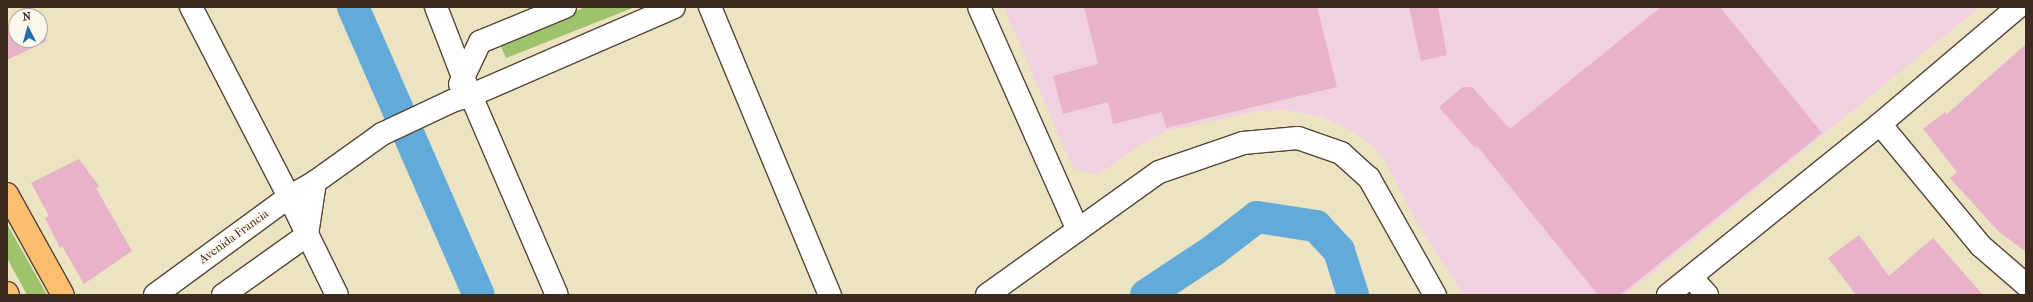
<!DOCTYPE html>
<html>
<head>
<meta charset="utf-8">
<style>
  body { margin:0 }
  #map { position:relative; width:2033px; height:302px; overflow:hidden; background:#ece3c2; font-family:"IM FELL French Canon",serif }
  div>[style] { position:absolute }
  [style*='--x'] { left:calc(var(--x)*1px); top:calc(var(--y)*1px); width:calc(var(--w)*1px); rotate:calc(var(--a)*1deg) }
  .built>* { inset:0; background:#f1d0e2 }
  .green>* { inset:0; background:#9fc26c }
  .canal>* { height:32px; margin:-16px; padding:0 16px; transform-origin:16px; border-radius:16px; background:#62aad9 }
  .building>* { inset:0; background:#e8b2cb }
  .roads { filter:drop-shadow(1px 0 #564637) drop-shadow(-1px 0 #564637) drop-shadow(0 1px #564637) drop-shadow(0 -1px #564637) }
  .minor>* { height:22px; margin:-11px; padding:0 11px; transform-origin:11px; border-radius:11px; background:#fff }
  .major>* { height:22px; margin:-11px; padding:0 11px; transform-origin:11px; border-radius:11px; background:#fbbe6e }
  span { translate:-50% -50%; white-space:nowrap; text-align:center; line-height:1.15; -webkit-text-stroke:3.5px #fbf7ec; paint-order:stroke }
  .street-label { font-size:12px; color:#3b2a1e }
  .frame { position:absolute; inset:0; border:8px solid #3b2a1e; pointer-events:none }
  .north { position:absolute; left:8px; top:8px; width:40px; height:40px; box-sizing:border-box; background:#fbf7ec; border:1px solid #aea59a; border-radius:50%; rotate:354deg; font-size:11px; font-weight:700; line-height:16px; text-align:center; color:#3b2a1e }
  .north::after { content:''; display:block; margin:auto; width:14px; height:18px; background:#1f6fb2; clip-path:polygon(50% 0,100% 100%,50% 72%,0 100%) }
</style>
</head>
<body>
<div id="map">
  <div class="built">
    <div style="clip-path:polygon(1004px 7px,1980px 7px,1625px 295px,1464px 295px,1416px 221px,1385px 161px,1372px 145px,1352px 131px,1322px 117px,1286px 110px,1259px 111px,1236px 116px,1165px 131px,1131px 151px,1098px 175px,1073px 168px)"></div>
  </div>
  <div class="green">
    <div style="clip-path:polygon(586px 7px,635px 7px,506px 58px,499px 42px)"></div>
    <div style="clip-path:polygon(7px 224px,47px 295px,27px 295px,7px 258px)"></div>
  </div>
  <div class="canal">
    <div style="--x:353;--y:7;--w:314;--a:66.4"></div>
    <div style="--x:1146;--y:295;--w:82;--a:-33.5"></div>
    <div style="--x:1214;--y:250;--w:54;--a:-37.5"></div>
    <div style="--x:1257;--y:217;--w:60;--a:8.7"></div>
    <div style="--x:1316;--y:226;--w:34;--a:47"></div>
    <div style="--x:1339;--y:251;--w:46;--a:72.3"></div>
  </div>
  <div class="building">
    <div style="clip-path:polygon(1084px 7px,1317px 7px,1337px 87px,1166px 128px,1162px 112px,1113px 124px,1108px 102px,1063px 114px,1053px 76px,1098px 64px)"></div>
    <div style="clip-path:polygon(1409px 7px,1438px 7px,1447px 55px,1421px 61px)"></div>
    <div style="clip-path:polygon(1661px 7px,1720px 7px,1822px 133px,1620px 295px,1598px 295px,1477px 146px,1475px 148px,1439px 107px,1463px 87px,1472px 87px,1510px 129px)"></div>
    <div style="clip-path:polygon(16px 21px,16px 40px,40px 40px,40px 30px,47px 41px,7px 60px,7px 26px)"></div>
    <div style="clip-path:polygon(2026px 44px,2026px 252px,1998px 231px,1950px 178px,1957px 172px,1923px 129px,1945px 112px,1947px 114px)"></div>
    <div style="clip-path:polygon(79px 159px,99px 186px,96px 188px,132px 251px,84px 284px,62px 246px,60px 248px,45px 218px,49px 216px,31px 183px)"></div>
    <div style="clip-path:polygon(1859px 235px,1889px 276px,1933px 238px,1983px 295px,1856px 295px,1828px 258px)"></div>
  </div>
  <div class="roads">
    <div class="minor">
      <div style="--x:191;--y:7;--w:214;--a:62.7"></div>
      <div style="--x:289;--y:197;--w:109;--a:63.9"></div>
      <div style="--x:436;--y:7;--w:75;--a:68.9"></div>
      <div style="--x:463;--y:77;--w:237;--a:66.7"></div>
      <div style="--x:710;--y:7;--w:312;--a:67.4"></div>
      <div style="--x:979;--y:7;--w:244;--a:66.1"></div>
      <div style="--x:460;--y:84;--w:47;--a:-64.5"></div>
      <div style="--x:480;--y:42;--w:92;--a:-22.4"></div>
      <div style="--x:1880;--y:124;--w:158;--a:50.4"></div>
      <div style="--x:1981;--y:246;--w:60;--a:40.9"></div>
      <div style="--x:1691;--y:277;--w:24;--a:48"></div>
      <div style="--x:155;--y:295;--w:166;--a:-36.2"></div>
      <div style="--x:289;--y:197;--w:30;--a:-30"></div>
      <div style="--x:315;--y:182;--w:82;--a:-35.6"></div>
      <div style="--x:382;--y:134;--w:77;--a:-25.2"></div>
      <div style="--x:452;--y:101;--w:21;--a:-17"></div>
      <div style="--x:472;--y:95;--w:220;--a:-23.5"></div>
      <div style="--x:223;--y:295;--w:103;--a:-35.5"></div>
      <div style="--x:307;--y:235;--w:54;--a:-81.4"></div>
      <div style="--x:987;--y:295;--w:211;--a:-35.6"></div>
      <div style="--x:1159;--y:172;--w:89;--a:-19"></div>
      <div style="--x:1243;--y:143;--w:55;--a:-5.2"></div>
      <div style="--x:1298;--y:138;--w:46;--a:19.2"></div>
      <div style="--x:1341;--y:153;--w:38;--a:42"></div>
      <div style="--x:1369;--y:178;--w:134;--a:60.6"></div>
      <div style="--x:1668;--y:295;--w:272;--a:-38.9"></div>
      <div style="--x:1880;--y:124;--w:181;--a:-40.3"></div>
    </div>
    <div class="major">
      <div style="--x:7;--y:194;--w:115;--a:61"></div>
      <div style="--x:7;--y:293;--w:2;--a:63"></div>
    </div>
  </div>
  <div class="street-label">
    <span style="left:234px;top:237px;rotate:-36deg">Avenida Francia</span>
  </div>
  <div class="frame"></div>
  <div class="north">N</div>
</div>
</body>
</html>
